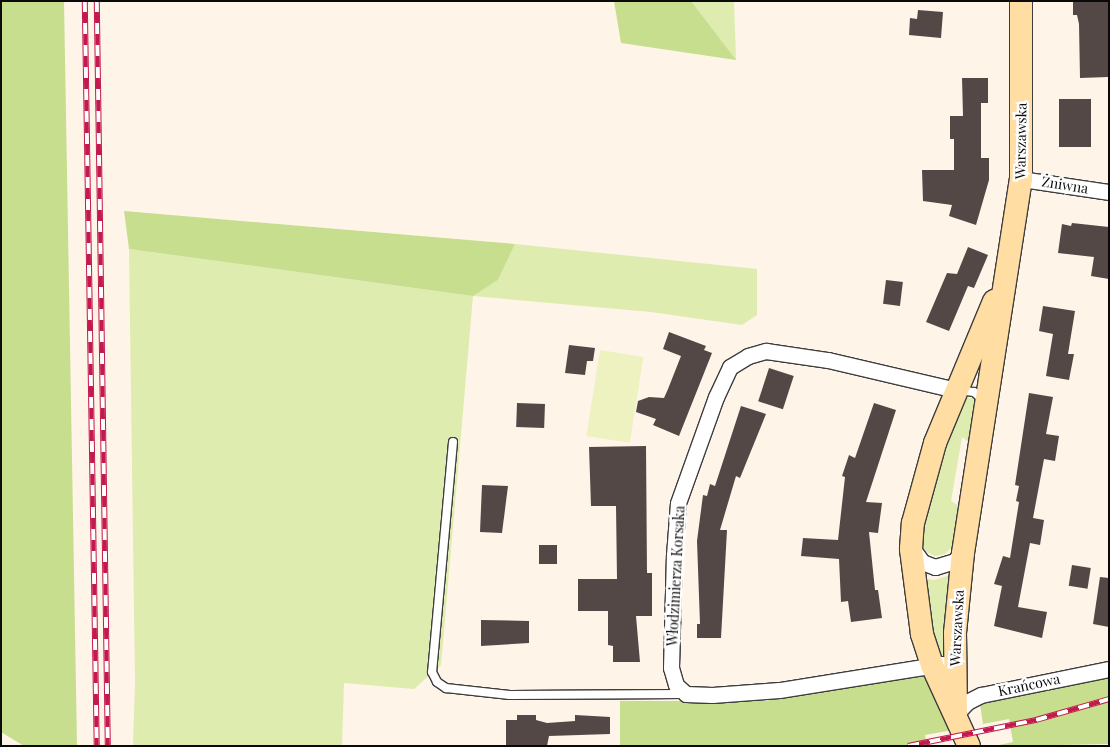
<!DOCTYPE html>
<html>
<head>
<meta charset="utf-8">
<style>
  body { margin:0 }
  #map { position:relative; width:1110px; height:747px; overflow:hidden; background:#fff4e8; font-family:"Playfair Display",serif }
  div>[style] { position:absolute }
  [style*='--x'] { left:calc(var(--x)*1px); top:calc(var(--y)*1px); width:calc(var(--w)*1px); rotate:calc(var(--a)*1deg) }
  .green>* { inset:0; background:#deecaf }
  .forest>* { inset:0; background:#c6de8d }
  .pitch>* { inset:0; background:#eef2c1; transform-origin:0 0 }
  .building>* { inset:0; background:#544846; transform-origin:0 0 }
  .roads { filter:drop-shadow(1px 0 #3d3d3d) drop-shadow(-1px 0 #3d3d3d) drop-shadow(0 1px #3d3d3d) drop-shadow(0 -1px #3d3d3d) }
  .lane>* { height:8px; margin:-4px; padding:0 4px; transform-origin:4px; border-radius:4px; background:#fff }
  .street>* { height:15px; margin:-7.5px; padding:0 7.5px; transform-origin:7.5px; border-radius:7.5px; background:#fff }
  .secondary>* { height:22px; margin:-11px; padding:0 11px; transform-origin:11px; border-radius:11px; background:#ffdda3 }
  .rail>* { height:5.5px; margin-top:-2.75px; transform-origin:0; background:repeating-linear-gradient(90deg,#fff 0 11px,#c4194d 0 22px); box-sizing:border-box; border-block:1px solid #c4194d }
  span { translate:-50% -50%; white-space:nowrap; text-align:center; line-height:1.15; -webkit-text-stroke:5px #fff; paint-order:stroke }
  .street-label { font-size:14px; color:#0a0a0a }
  .frame { position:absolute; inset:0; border:2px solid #0a0a0a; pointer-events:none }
</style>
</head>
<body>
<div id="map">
  <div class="green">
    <div style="clip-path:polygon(691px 1px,734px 1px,736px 60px,735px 60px)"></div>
    <div style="clip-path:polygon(515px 244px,757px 269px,757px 315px,742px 325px,651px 312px,473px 296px,441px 665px,414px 689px,344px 683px,342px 746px,133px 746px,135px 682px,129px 249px,473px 296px,498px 280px)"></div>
    <div style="clip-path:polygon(965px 398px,973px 398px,979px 404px,974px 446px,962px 437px,951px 501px,964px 509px,954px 545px,945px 554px,935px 556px,925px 551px,921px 543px,930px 482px)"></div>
    <div style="clip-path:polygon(951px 575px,946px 657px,941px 659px,933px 638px,922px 578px,934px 580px)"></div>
  </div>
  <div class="forest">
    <div style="clip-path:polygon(1px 1px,64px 1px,77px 746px,24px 746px,1px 732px)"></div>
    <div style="clip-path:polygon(614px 1px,691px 1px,736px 60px,621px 43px)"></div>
    <div style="clip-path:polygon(124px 211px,515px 244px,498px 280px,473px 296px,129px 249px)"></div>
    <div style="clip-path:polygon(1109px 675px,1109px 744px,995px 746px,1013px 742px,1009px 719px,983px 724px,980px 704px)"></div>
    <div style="clip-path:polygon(924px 676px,953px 730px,925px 735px,927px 746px,620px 746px,620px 701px,764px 701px)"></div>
  </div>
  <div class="pitch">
    <div style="left:600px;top:350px;width:44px;height:87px;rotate:9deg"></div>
  </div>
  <div class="building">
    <div style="clip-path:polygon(1073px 1px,1108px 1px,1108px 77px,1080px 78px,1079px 24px,1077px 15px,1073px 15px)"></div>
    <div style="clip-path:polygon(918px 10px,943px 12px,941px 38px,909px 35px,910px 18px,917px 19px)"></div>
    <div style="clip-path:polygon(962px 78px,988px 78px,988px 103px,981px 103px,981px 158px,989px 158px,989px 180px,976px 225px,949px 216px,952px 205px,923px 201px,922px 170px,954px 170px,954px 139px,950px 139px,950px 116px,963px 116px)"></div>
    <div style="left:1059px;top:99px;width:32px;height:48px"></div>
    <div style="clip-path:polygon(1072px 223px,1109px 227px,1109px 279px,1091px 276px,1094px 257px,1058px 253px,1062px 224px,1071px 226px)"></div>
    <div style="clip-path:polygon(968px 247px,988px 255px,974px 288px,968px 286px,949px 331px,926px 322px,947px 273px,957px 274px)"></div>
    <div style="left:886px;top:280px;width:17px;height:24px;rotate:7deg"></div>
    <div style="clip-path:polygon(1043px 306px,1075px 311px,1068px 354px,1074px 354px,1069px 380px,1046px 376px,1053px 334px,1039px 331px)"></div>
    <div style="clip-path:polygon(669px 332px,706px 346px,704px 350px,712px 353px,679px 436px,653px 425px,656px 419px,636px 412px,638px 401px,649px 397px,664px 398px,668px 389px,681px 356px,663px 349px)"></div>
    <div style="clip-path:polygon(569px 345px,595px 348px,593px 361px,587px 361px,585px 375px,565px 373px)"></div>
    <div style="left:769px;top:368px;width:26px;height:35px;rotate:18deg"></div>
    <div style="clip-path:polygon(1029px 393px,1053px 397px,1046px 434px,1059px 436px,1055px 461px,1044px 459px,1033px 518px,1044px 520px,1040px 545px,1030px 543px,1018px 607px,1047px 612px,1042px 638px,994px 626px,1002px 586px,994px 584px,1003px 556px,1010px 558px,1019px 502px,1016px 501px,1019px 486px,1015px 485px)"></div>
    <div style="left:517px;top:403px;width:28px;height:24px;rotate:2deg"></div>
    <div style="clip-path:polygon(874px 403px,896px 410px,866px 502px,882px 503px,878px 533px,869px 532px,875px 590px,878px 590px,882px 618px,851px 622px,848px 601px,841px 602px,839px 559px,801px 556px,803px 538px,838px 540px,845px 477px,842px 476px,849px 455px,855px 458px)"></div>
    <div style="clip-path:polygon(741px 406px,766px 414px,740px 478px,736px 476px,720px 530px,727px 530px,721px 638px,697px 638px,697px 624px,700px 624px,697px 541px,703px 495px,707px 496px,710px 484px,715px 486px)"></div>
    <div style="clip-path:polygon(646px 446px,647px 573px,652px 573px,652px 616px,636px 616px,640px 662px,613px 662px,613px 646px,608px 645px,608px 611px,578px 611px,578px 579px,617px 579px,616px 506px,591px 506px,589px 447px)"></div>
    <div style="clip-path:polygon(482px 485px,508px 486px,502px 533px,480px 532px)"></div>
    <div style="left:539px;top:545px;width:18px;height:19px"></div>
    <div style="left:1072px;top:565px;width:19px;height:21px;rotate:9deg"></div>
    <div style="clip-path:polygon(1100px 577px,1109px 578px,1109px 627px,1093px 624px)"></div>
    <div style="clip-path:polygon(481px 620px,529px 621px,529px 643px,481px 646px)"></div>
    <div style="clip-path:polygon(517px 715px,536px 715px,536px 720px,547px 723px,575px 721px,575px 715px,610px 717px,610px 734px,549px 736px,547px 746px,506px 746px,506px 720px,517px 720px)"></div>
  </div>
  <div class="roads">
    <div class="lane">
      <div style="--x:959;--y:390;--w:15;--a:8"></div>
      <div style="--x:974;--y:392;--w:11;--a:41"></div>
      <div style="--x:453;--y:442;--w:231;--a:95.2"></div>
      <div style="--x:432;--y:672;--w:11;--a:63"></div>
      <div style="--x:437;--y:682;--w:11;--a:34"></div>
      <div style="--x:446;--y:688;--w:64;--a:6.2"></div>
      <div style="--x:510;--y:695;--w:174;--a:-0.3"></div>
    </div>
    <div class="street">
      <div style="--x:1021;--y:179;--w:89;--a:8.4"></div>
      <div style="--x:912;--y:548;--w:17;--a:54"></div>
      <div style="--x:922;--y:562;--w:14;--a:21"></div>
      <div style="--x:935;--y:567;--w:21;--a:-17"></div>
      <div style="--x:955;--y:561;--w:14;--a:-54"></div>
      <div style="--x:942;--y:664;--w:165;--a:170.9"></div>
      <div style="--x:779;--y:690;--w:67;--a:175.7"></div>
      <div style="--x:712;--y:695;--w:26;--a:-178"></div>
      <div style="--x:686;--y:694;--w:13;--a:-138"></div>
      <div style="--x:676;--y:685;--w:18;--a:-106"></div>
      <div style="--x:671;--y:668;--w:113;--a:-88.5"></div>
      <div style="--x:674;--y:555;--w:52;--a:-85.6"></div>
      <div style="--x:678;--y:503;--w:113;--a:-70.3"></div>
      <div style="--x:716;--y:397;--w:33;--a:-65"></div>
      <div style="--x:730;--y:367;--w:21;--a:-31"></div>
      <div style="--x:748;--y:356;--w:19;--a:-16"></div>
      <div style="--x:766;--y:351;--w:63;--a:8.3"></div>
      <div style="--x:828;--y:360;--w:131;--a:13.2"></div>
      <div style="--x:956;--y:714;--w:16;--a:-47"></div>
      <div style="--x:967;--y:702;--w:16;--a:-27"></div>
      <div style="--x:981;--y:695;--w:131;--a:-11.5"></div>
    </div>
    <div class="secondary">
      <div style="--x:956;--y:714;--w:81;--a:-90.7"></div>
      <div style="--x:955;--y:633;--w:80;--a:-84.3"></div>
      <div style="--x:963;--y:553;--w:378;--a:-81.2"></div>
      <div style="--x:1021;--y:179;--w:178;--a:-90"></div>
      <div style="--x:969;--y:746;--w:89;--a:-114.6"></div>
      <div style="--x:932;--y:665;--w:33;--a:-108"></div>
      <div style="--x:922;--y:634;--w:86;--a:-97.4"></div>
      <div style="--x:911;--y:549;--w:26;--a:-86"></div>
      <div style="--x:913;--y:523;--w:83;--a:-74.6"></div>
      <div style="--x:935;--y:443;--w:154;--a:-67.4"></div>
    </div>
  </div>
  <div class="rail">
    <div style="--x:85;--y:1;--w:745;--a:89.08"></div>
    <div style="--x:97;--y:1;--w:745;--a:89.15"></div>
    <div style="--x:908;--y:746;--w:131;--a:-11.5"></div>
    <div style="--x:1036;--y:720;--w:76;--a:-16"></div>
  </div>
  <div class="street-label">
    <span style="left:1021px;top:141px;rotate:-89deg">Warszawska</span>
    <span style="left:1065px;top:185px;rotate:9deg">Żniwna</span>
    <span style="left:676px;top:576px;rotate:-87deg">Włodzimierza Korsaka</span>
    <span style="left:957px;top:628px;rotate:-87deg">Warszawska</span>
    <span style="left:1029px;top:685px;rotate:-12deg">Krańcowa</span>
  </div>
  <div class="frame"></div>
</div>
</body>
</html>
